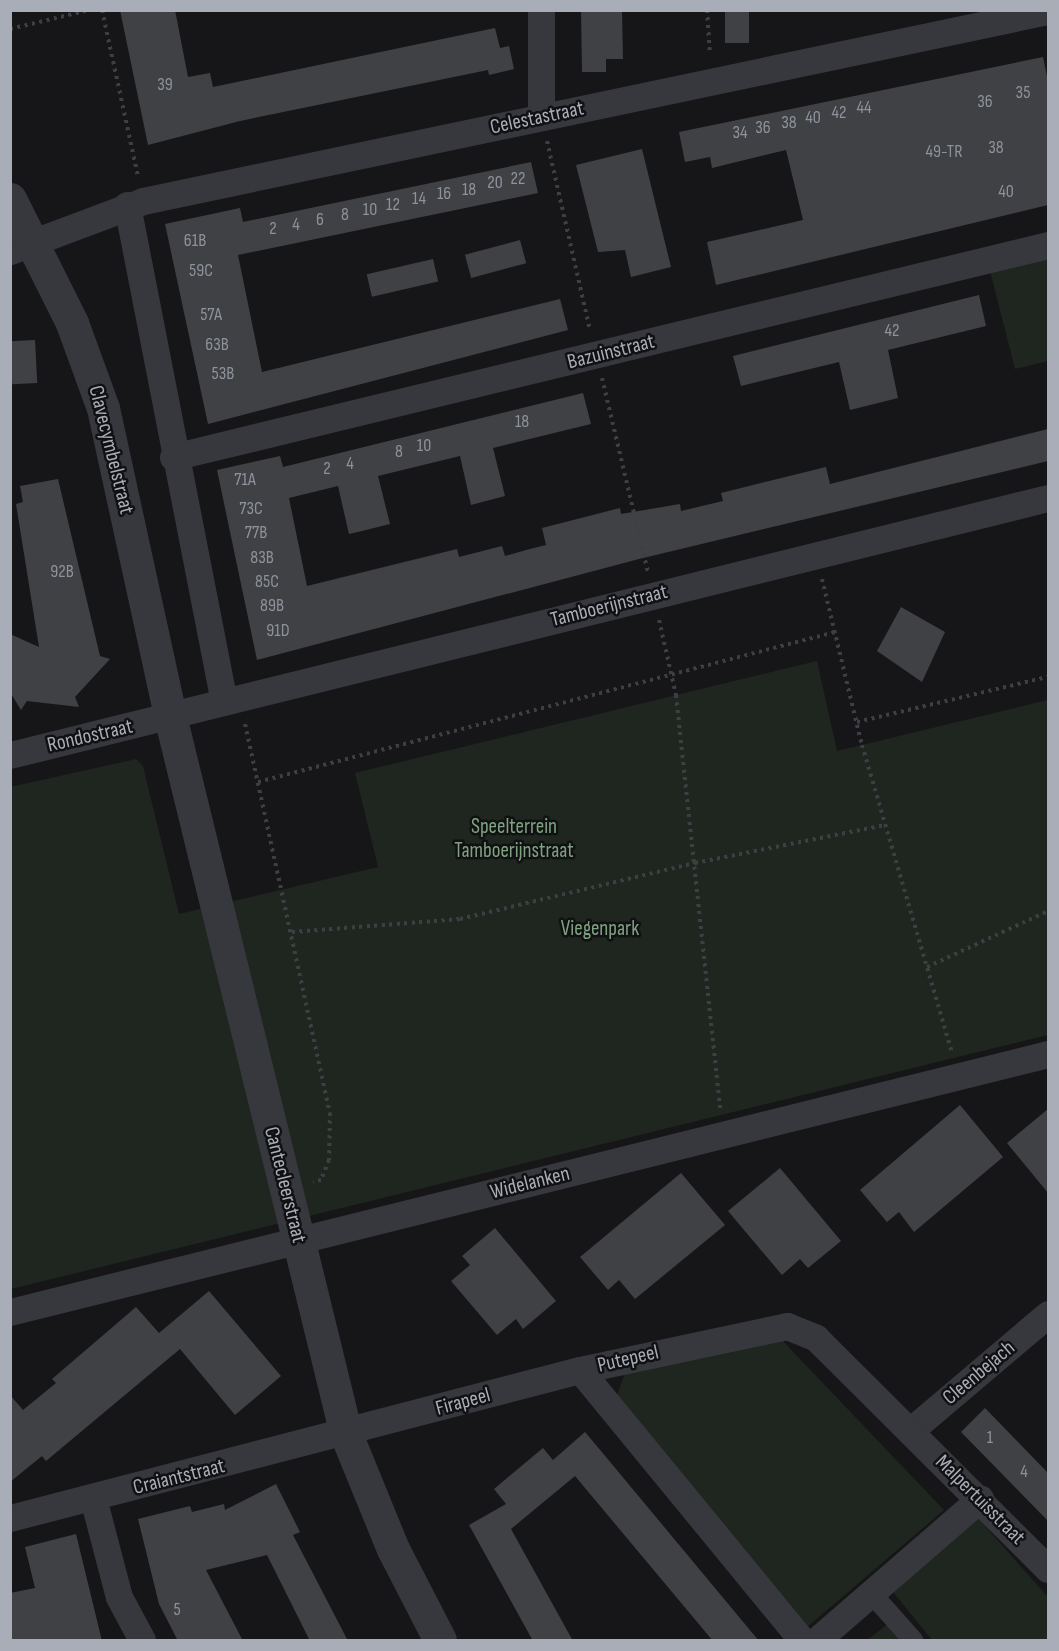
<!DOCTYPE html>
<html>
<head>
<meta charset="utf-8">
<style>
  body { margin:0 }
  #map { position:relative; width:1059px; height:1651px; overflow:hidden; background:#161618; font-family:"Sofia Sans Condensed",sans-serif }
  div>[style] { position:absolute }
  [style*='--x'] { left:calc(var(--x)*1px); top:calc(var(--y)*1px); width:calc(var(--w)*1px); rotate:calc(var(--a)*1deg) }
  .green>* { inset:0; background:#1e261f }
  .building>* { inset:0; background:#404145; transform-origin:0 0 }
  .path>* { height:4px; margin-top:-2px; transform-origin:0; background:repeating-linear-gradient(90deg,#3d3f44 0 3px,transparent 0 7.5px) }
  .pedestrian>* { height:20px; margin:-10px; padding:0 10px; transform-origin:10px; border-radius:10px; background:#37383d }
  .minor>* { height:27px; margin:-13.5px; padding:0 13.5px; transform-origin:13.5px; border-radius:13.5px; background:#37383d }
  .tertiary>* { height:33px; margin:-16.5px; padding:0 16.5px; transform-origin:16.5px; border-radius:16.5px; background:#37383d }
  span { translate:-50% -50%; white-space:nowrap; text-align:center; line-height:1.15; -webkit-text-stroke:5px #111113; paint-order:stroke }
  .number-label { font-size:18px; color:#8e929b }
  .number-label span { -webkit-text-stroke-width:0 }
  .street-label { font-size:21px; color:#a8adb8 }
  .park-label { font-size:21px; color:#7fa381 }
  .frame { position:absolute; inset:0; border:12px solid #a8adb8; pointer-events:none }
</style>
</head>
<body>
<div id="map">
  <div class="green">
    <div style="clip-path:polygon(1048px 252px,1048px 361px,1015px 369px,989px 267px)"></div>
    <div style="clip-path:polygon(817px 661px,837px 751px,1048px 700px,1048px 1035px,11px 1289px,10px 787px,136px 759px,143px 766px,179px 914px,378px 867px,355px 773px)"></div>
    <div style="clip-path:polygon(778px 1336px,944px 1510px,805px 1629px,616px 1398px,625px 1373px)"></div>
    <div style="clip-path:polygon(978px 1518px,1048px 1597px,1048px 1640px,932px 1640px,893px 1592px)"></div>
    <div style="clip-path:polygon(889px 1623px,904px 1640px,867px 1640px)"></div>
  </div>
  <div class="building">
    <div style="clip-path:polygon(120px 10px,175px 10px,188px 77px,210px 73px,213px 87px,495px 28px,500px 48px,509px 46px,514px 69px,489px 75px,488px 70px,240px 121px,148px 145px)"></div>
    <div style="clip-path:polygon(581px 10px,622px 10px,623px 59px,606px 59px,606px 72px,582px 72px)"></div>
    <div style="left:725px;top:10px;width:24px;height:33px"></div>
    <div style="clip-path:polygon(1043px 57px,1048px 81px,1048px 205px,716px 285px,707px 242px,803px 220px,786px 150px,712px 168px,710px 157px,685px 162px,679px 132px)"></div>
    <div style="clip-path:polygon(642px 149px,671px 267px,631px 277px,625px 250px,598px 252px,576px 165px)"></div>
    <div style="clip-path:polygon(531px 162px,538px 193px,238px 255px,262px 372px,560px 299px,568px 330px,208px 424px,165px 224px,240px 208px,243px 222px)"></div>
    <div style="left:520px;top:240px;width:24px;height:57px;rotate:75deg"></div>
    <div style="left:433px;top:259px;width:23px;height:68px;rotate:77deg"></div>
    <div style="clip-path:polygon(979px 295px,986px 326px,888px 350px,898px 398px,850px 410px,839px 362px,741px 386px,733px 356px)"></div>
    <div style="left:35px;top:340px;width:43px;height:25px;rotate:87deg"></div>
    <div style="clip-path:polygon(583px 393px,591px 424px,493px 448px,505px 496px,471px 505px,460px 456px,378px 476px,390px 524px,362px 531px,349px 534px,338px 486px,289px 498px,307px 586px,457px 549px,459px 557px,502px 546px,505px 556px,526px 550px,546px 545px,542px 528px,620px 508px,621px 514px,680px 504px,681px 511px,723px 501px,721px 493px,826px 467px,830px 484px,1048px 429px,1048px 461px,639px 559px,257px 660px,217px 470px,280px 456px,283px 467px)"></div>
    <div style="clip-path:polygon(58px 479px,100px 656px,110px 659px,75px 697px,79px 707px,27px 701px,21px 710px,10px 692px,10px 634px,39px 647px,16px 504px,23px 502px,20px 486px)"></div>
    <div style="clip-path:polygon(901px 607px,945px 632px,922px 682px,877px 651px)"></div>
    <div style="clip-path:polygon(960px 1105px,1003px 1157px,914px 1232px,899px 1212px,887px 1222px,860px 1190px)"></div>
    <div style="clip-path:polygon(1048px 1109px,1048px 1193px,1007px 1143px)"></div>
    <div style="clip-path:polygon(780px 1168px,841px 1241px,808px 1268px,800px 1259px,782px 1275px,728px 1211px)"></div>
    <div style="clip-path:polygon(681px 1173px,725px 1225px,635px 1299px,619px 1280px,608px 1290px,580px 1257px)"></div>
    <div style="clip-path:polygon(495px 1228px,556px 1301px,523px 1329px,516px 1319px,497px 1335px,451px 1281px,470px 1265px,462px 1256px)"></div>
    <div style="clip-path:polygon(209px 1291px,281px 1376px,235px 1415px,180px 1349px,46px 1461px,42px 1456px,10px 1482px,10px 1395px,23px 1410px,56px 1383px,52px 1379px,136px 1307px,159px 1333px)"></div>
    <div style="clip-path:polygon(985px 1408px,1048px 1473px,1048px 1521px,961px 1432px)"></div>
    <div style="clip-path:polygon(585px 1432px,606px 1457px,759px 1641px,713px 1641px,575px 1476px,511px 1529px,573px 1641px,533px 1641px,469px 1525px,506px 1504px,494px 1489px,543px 1448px,553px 1460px)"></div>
    <div style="clip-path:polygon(276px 1484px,300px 1532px,293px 1535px,348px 1641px,310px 1641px,267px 1555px,206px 1570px,243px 1641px,178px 1641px,159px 1604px,138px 1519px,190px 1506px,192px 1512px,224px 1504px,225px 1510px)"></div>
    <div style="clip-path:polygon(76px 1534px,102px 1641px,10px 1641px,10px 1593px,35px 1588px,25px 1547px)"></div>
  </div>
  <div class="path">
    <div style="--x:102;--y:10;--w:171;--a:77.8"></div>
    <div style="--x:707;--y:10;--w:45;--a:86.2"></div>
    <div style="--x:10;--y:29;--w:81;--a:-13.5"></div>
    <div style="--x:547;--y:141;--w:194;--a:77.2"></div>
    <div style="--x:602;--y:378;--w:199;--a:76.7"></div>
    <div style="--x:822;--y:579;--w:171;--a:76.5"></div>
    <div style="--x:862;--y:745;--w:320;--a:73.7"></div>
    <div style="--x:659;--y:620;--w:77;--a:77.2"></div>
    <div style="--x:676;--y:695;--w:417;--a:83.9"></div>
    <div style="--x:857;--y:722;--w:196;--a:-13.3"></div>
    <div style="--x:245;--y:724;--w:398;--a:77.7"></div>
    <div style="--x:330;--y:1113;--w:47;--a:91.2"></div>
    <div style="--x:329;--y:1160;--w:22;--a:112"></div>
    <div style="--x:321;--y:1180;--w:8;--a:166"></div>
    <div style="--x:258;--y:782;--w:596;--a:-14.57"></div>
    <div style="--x:292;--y:932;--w:169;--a:-4.4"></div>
    <div style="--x:460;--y:919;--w:242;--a:-13.4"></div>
    <div style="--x:695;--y:863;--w:194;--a:-11.3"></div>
    <div style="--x:927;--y:967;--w:133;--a:-24.8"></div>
  </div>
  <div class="pedestrian">
    <div style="--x:872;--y:1594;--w:62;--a:48.3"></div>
  </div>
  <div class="minor">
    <div style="--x:541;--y:10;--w:107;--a:90"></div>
    <div style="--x:127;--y:205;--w:506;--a:78.96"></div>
    <div style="--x:10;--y:251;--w:142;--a:-20.6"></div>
    <div style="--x:143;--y:201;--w:925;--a:-11.86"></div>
    <div style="--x:173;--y:457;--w:900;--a:-13.62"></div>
    <div style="--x:10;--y:755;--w:1069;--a:-13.91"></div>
    <div style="--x:10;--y:1312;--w:1070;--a:-13.96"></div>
    <div style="--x:580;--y:1370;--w:350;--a:50.6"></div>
    <div style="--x:910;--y:1431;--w:181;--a:-40.3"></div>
    <div style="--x:93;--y:1498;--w:102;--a:75.3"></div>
    <div style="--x:119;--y:1597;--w:49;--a:61.9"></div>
    <div style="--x:10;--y:1518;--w:589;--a:-14.56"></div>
    <div style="--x:580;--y:1370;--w:212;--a:-12"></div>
    <div style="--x:787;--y:1326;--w:31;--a:22"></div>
    <div style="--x:816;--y:1338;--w:327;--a:44.9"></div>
    <div style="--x:817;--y:1640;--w:216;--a:-40.9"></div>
  </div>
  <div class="tertiary">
    <div style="--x:10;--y:199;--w:139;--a:63.4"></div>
    <div style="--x:72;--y:323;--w:90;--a:70"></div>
    <div style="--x:103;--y:408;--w:315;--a:77.7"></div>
    <div style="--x:170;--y:716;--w:739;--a:76.23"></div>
    <div style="--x:346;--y:1434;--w:124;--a:67.8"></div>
    <div style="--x:393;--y:1549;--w:102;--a:62.7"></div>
  </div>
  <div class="number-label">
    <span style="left:165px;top:85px">39</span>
    <span style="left:1023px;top:93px">35</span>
    <span style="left:985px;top:102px">36</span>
    <span style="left:864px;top:108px">44</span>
    <span style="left:839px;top:113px">42</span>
    <span style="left:813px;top:118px">40</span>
    <span style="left:789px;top:123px">38</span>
    <span style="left:763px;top:128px">36</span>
    <span style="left:740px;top:133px">34</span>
    <span style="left:996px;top:148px">38</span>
    <span style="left:944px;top:152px">49-TR</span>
    <span style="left:518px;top:179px">22</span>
    <span style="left:495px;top:183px">20</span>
    <span style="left:469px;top:190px">18</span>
    <span style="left:1006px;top:192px">40</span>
    <span style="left:444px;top:194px">16</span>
    <span style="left:419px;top:199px">14</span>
    <span style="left:393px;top:205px">12</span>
    <span style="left:370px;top:210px">10</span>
    <span style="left:345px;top:215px">8</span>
    <span style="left:320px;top:220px">6</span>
    <span style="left:296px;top:225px">4</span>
    <span style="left:273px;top:229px">2</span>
    <span style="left:195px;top:241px">61B</span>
    <span style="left:201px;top:271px">59C</span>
    <span style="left:211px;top:315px">57A</span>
    <span style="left:892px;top:331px">42</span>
    <span style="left:217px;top:345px">63B</span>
    <span style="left:223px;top:374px">53B</span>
    <span style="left:522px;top:422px">18</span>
    <span style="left:424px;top:446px">10</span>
    <span style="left:399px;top:452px">8</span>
    <span style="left:350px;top:464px">4</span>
    <span style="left:327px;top:469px">2</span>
    <span style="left:245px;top:480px">71A</span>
    <span style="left:251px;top:509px">73C</span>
    <span style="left:256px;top:533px">77B</span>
    <span style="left:262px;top:558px">83B</span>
    <span style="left:62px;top:572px">92B</span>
    <span style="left:267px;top:582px">85C</span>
    <span style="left:272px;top:606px">89B</span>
    <span style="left:278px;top:631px">91D</span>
    <span style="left:990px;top:1438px">1</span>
    <span style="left:1024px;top:1472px">4</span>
    <span style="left:177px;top:1610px">5</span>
  </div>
  <div class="street-label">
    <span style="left:537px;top:118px;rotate:-12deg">Celestastraat</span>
    <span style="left:611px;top:352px;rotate:-14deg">Bazuinstraat</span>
    <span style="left:111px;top:450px;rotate:76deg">Clavecymbelstraat</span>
    <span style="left:609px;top:606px;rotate:-14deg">Tamboerijnstraat</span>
    <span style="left:90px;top:736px;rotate:-13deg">Rondostraat</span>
    <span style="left:530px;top:1183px;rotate:-14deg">Widelanken</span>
    <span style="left:285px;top:1185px;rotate:76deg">Cantecleerstraat</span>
    <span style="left:628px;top:1359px;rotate:-13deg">Putepeel</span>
    <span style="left:979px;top:1373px;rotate:-40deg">Cleenbejach</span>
    <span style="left:463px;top:1402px;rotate:-15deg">Firapeel</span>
    <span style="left:179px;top:1477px;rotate:-14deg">Craiantstraat</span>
    <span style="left:980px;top:1500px;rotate:45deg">Malpertuisstraat</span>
  </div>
  <div class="park-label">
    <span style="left:514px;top:839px">Speelterrein<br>Tamboerijnstraat</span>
    <span style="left:600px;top:929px">Viegenpark</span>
  </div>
  <div class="frame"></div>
</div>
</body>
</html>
